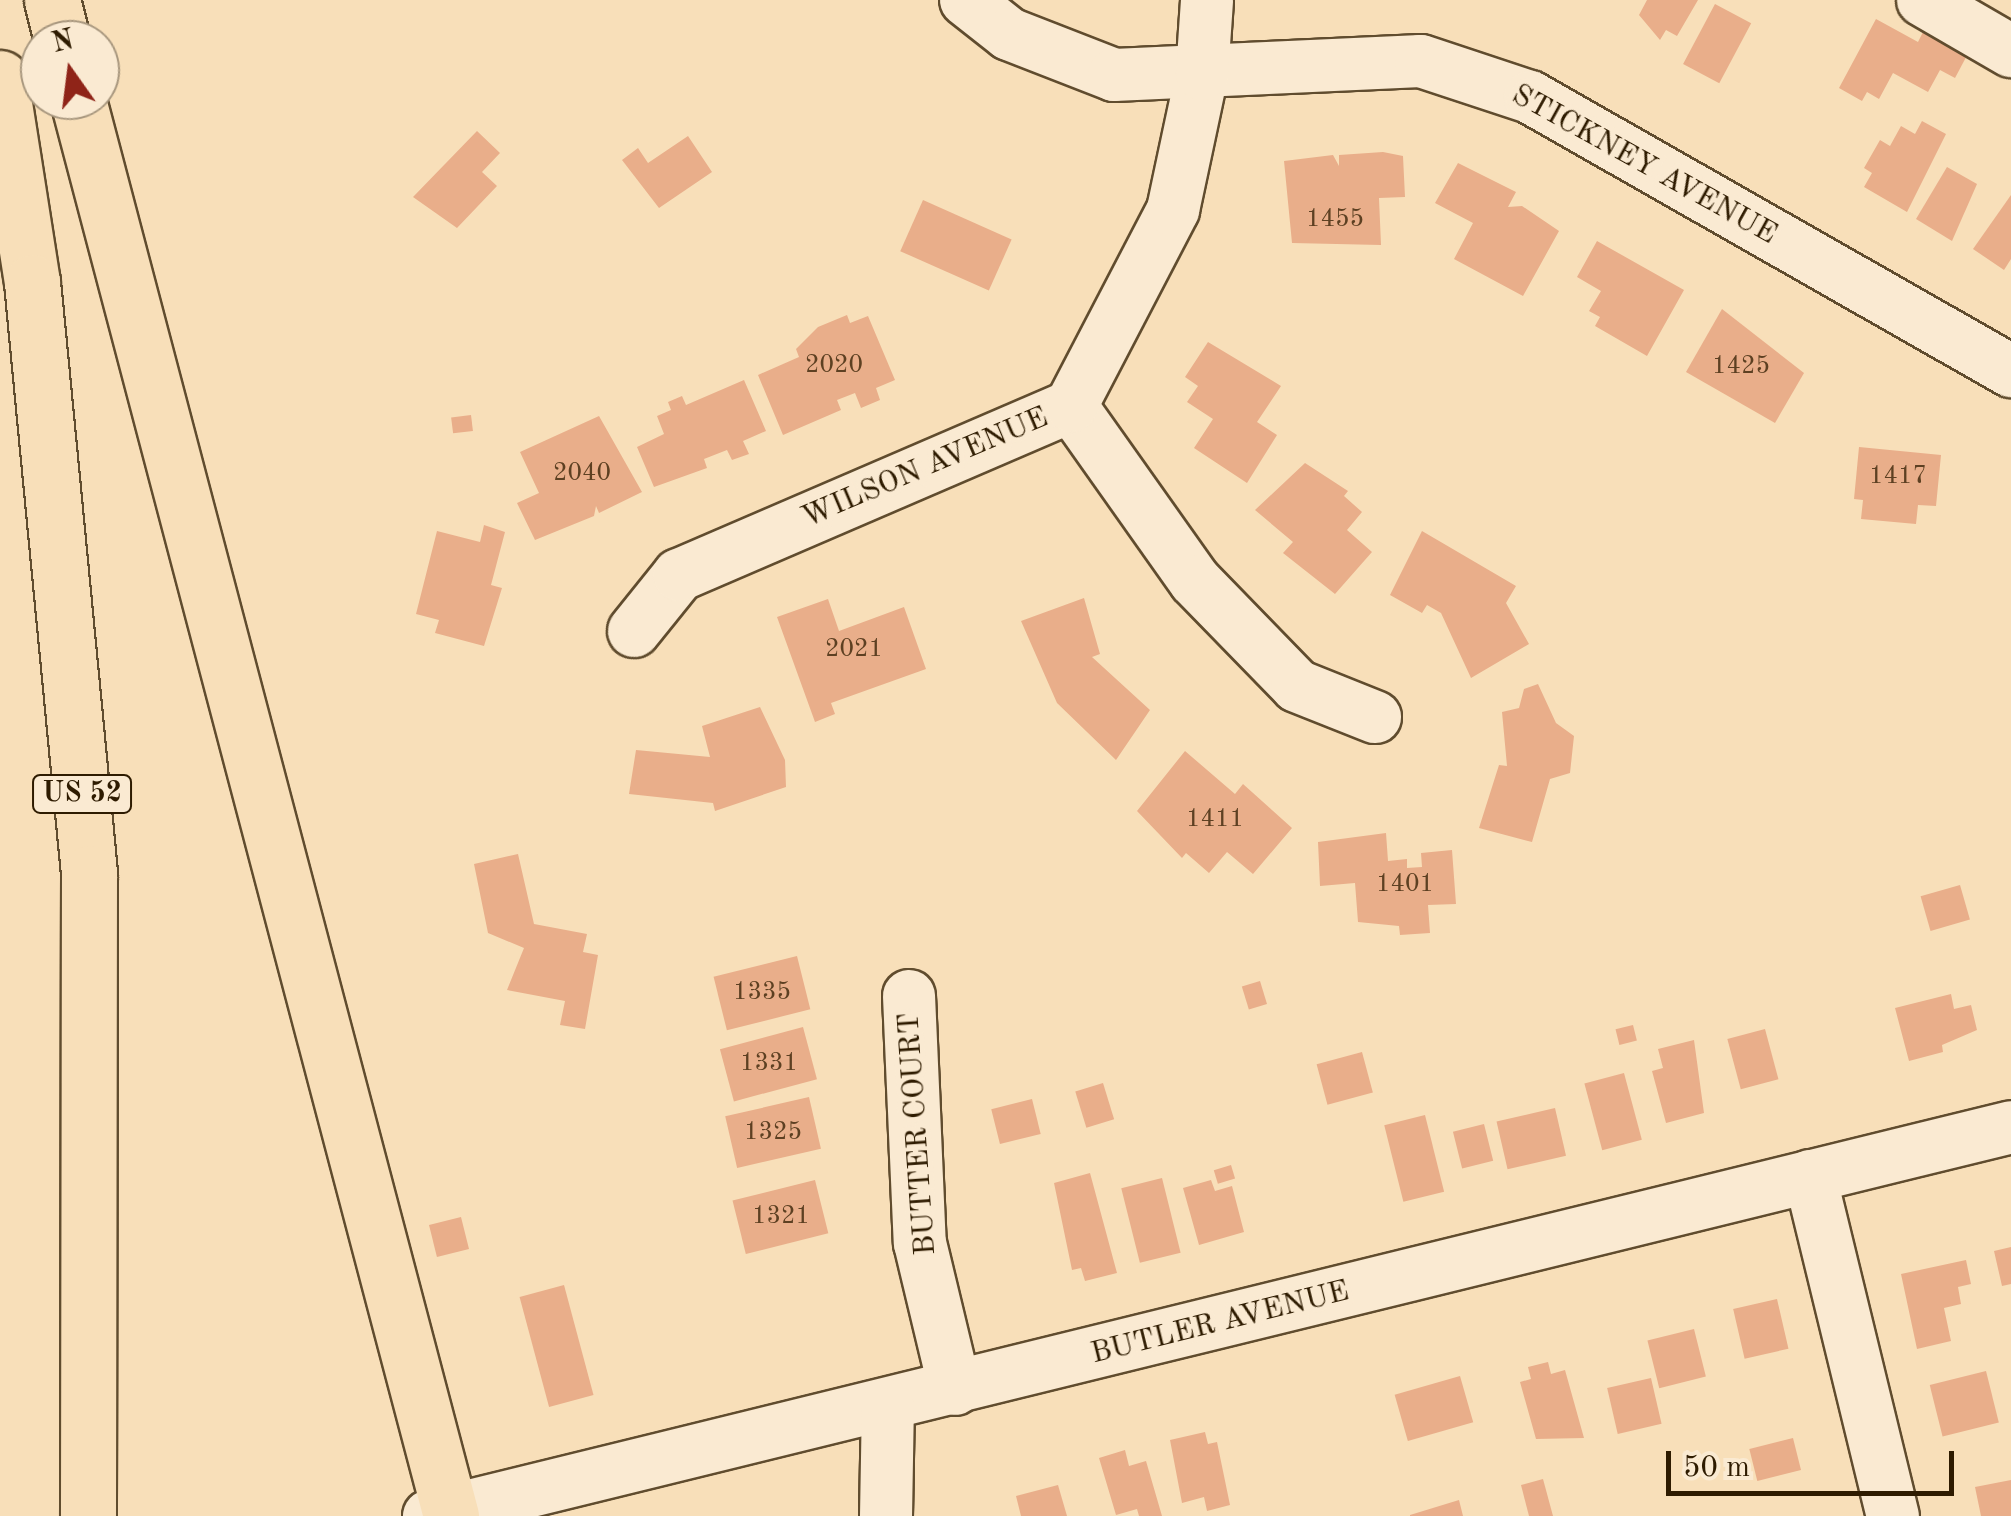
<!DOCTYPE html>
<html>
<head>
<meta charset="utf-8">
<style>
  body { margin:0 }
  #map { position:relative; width:2011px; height:1516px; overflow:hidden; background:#f8dfb9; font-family:"Old Standard TT",serif }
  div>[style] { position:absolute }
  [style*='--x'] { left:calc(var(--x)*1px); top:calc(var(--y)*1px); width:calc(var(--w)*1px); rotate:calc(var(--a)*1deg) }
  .building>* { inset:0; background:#e9ae8a; transform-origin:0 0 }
  .roads { filter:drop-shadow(2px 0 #604c2e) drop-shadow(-2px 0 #604c2e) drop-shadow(0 2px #604c2e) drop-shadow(0 -2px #604c2e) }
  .minor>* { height:52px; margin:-26px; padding:0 26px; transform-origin:26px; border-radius:26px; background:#faead2 }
  .highway>* { height:55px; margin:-27.5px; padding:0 27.5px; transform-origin:27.5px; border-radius:27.5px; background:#f8dfb9 }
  span { translate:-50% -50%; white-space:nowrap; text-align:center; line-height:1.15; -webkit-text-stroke:10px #faead2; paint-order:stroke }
  .number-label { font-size:25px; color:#5d4022 }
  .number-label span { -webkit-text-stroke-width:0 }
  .shield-label span { padding:2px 8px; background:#faead2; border:2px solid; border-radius:8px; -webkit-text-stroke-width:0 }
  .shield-label { font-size:28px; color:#2e1b00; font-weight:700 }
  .street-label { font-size:30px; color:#2e1b00 }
  .north { position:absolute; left:20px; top:20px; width:100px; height:100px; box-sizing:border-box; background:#faead2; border:2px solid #a8977e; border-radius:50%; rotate:346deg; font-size:28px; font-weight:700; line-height:40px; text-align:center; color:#2e1b00 }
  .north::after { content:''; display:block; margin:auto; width:35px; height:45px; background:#8f2418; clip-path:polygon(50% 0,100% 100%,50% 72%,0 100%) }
  .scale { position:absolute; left:1666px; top:1451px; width:288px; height:45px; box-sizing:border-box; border:5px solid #2e1b00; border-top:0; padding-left:12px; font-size:30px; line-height:35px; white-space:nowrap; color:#2e1b00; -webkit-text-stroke:8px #faead2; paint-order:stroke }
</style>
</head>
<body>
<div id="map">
  <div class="building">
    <div style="clip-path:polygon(1647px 0,1698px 0,1677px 36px,1666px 30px,1660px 40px,1639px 15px)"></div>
    <div style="left:1715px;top:4px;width:41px;height:68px;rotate:28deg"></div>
    <div style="clip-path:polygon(1876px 19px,1918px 42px,1928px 22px,1972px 46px,1955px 78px,1940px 70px,1928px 92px,1893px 73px,1879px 99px,1867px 92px,1862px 101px,1839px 88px)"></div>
    <div style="clip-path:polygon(1922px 121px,1946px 134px,1907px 212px,1864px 187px,1872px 173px,1864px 168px,1880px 140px,1890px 146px,1901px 126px,1915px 134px)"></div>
    <div style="clip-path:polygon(477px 131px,500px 153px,482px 172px,497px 186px,457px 228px,413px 197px)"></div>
    <div style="clip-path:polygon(688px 136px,712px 172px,659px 208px,622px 160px,638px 148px,648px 163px)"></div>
    <div style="clip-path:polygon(1383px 152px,1403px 156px,1405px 197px,1379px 198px,1381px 245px,1292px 243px,1284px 161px,1333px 155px,1339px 166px,1339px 155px)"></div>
    <div style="clip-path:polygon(1458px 163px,1516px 192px,1508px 207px,1522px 206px,1559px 231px,1523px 296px,1454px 259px,1473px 223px,1435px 203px)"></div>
    <div style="clip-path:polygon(1947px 167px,1977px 184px,1952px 241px,1916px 219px)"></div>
    <div style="clip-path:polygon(2011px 195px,2011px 259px,2004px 270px,1973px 249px)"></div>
    <div style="left:923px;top:200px;width:97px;height:56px;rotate:24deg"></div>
    <div style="clip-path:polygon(1597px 241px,1684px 290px,1647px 356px,1595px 326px,1600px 317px,1589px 311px,1601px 291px,1577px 277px)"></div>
    <div style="clip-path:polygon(1722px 309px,1804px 373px,1775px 423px,1686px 372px)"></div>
    <div style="clip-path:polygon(847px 315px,850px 323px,868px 316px,895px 380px,876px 388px,880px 400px,861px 408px,855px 393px,837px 400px,841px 410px,783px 435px,758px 375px,799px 357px,796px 349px,818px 327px)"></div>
    <div style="clip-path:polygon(1208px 342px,1281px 386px,1257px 422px,1277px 435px,1247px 483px,1194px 448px,1213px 419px,1187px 402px,1198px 386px,1185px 377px)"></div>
    <div style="clip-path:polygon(744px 380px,766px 431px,743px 441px,749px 454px,732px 460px,727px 450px,704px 459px,707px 468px,654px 487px,637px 447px,664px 434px,657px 416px,671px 410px,668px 402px,682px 396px,686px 405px)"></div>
    <div style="left:471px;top:415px;width:16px;height:20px;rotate:83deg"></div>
    <div style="clip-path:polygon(599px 416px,642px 492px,599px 513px,596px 506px,594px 516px,535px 540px,517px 503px,539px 493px,520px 452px)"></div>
    <div style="clip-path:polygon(1859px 447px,1941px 455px,1936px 506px,1918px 505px,1916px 524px,1861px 519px,1863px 500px,1854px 499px)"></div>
    <div style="clip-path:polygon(1305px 463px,1348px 491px,1344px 496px,1362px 512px,1347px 530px,1372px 552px,1335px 594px,1283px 553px,1293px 542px,1255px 510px)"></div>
    <div style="clip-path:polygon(484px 525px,505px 532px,491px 585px,502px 588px,484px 646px,435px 633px,439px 620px,416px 614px,437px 531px,480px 542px)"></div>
    <div style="clip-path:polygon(1422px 531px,1516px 586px,1506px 603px,1529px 644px,1471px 678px,1441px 613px,1427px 605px,1422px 613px,1390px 595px)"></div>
    <div style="clip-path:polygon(1084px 598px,1100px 654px,1092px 657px,1150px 710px,1116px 760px,1057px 703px,1021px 621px)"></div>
    <div style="clip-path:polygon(828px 599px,839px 631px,904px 607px,926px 669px,831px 703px,835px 714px,815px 722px,777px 617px)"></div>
    <div style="clip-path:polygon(1538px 684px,1556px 723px,1574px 736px,1570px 773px,1550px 779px,1532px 842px,1479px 828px,1499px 765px,1507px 766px,1502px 712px,1519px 708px,1524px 689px)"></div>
    <div style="clip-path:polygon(760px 707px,785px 760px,786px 787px,715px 811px,713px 803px,629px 794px,636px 750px,710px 757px,702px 726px)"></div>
    <div style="clip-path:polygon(1185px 751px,1235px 794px,1243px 784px,1292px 828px,1253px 874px,1227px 852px,1209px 873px,1186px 853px,1182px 858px,1137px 811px)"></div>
    <div style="clip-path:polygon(1386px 833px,1388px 861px,1407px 859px,1407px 868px,1422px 867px,1421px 853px,1452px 850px,1456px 904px,1428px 905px,1430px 933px,1400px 935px,1399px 926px,1358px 922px,1355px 883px,1320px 886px,1318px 842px)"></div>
    <div style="clip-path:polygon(518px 854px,534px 924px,587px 934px,583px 952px,598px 955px,585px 1029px,560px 1025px,565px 1001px,507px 990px,524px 948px,488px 933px,474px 864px)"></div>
    <div style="left:1960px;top:885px;width:36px;height:41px;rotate:74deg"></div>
    <div style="left:797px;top:956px;width:55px;height:86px;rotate:76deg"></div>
    <div style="left:1260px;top:981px;width:24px;height:19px;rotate:73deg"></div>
    <div style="clip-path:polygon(1951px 994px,1954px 1009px,1971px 1005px,1977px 1030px,1942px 1045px,1943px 1052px,1909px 1061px,1895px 1008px)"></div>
    <div style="left:1633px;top:1025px;width:16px;height:18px;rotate:76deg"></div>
    <div style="left:803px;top:1027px;width:54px;height:86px;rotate:75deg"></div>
    <div style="left:1765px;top:1029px;width:52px;height:39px;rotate:75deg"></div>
    <div style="clip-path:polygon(1694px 1040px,1704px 1113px,1666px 1123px,1652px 1071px,1663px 1068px,1658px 1049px)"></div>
    <div style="left:1362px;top:1052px;width:42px;height:47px;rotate:75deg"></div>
    <div style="left:1624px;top:1073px;width:69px;height:41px;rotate:75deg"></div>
    <div style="left:1103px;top:1083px;width:38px;height:29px;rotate:73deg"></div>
    <div style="left:809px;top:1097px;width:53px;height:86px;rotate:77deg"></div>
    <div style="left:1032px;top:1099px;width:36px;height:42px;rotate:76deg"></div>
    <div style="left:1555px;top:1108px;width:49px;height:60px;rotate:77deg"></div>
    <div style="left:1425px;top:1115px;width:79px;height:42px;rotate:76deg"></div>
    <div style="left:1484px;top:1124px;width:38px;height:32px;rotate:76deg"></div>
    <div style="left:1231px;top:1165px;width:14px;height:18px;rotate:73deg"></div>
    <div style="clip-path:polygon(1090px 1173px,1117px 1273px,1085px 1281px,1081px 1268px,1072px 1270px,1054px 1183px)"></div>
    <div style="left:1162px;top:1178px;width:77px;height:42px;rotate:76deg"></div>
    <div style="left:815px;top:1180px;width:55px;height:85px;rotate:76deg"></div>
    <div style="clip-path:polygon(1211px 1180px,1215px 1191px,1232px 1186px,1244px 1232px,1199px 1245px,1183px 1188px)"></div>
    <div style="left:461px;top:1217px;width:33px;height:33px;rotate:76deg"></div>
    <div style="clip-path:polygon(2011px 1247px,2011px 1284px,2002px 1286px,1994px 1251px)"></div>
    <div style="clip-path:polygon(1966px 1260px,1971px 1284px,1958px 1287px,1961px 1304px,1944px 1308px,1951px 1341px,1917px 1349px,1901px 1274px)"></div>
    <div style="left:564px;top:1285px;width:114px;height:46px;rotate:75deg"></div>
    <div style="left:1777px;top:1299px;width:51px;height:45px;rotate:77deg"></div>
    <div style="left:1694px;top:1329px;width:49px;height:48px;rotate:76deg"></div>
    <div style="clip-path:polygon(1548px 1362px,1551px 1374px,1565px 1370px,1584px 1438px,1536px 1439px,1520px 1382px,1531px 1379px,1528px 1367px)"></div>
    <div style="left:1986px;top:1371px;width:53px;height:58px;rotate:76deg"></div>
    <div style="left:1460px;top:1376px;width:48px;height:68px;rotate:74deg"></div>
    <div style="left:1651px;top:1378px;width:47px;height:45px;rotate:77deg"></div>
    <div style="clip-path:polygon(1205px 1432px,1208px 1444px,1217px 1442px,1230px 1505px,1207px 1511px,1204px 1497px,1182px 1503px,1170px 1440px)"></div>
    <div style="left:1793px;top:1438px;width:33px;height:45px;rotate:76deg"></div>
    <div style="clip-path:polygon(1125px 1450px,1129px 1466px,1146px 1461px,1162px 1516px,1139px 1516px,1137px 1509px,1116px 1515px,1099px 1458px)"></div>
    <div style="clip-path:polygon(1543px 1479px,1553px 1516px,1529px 1516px,1521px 1485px)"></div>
    <div style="clip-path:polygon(2011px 1480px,2011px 1516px,1981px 1516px,1975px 1487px)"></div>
    <div style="clip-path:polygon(1058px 1485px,1067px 1516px,1021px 1516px,1016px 1496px)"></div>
    <div style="clip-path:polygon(1459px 1500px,1463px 1516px,1410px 1516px,1410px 1515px)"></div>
  </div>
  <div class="roads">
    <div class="minor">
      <div style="--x:966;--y:0;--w:55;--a:38.3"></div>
      <div style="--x:1009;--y:34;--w:113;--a:21.3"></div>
      <div style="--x:1114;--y:75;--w:307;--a:-2.6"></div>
      <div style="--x:1421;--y:61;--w:115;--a:18.3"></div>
      <div style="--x:1530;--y:97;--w:554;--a:29.67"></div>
      <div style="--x:1923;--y:0;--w:102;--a:30.1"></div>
      <div style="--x:1071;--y:406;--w:214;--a:54.7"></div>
      <div style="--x:1195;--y:581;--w:146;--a:45.8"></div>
      <div style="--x:1297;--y:686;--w:84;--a:21.7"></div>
      <div style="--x:634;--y:631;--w:72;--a:-51.2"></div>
      <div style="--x:679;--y:575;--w:427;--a:-23.3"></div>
      <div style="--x:1071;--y:406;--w:221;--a:-62.5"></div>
      <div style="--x:1173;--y:210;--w:139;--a:-78"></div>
      <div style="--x:1202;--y:74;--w:74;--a:-86.1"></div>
      <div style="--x:909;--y:996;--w:247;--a:87.5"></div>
      <div style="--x:920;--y:1243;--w:150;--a:76.5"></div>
      <div style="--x:1810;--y:1176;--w:350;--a:76.3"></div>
      <div style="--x:429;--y:1516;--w:1629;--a:-13.81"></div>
      <div style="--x:886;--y:1516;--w:110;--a:-89"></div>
    </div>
    <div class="highway">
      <div style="--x:52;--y:0;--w:41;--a:76"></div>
      <div style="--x:0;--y:78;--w:206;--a:81.1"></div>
      <div style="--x:32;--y:282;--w:594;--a:84.49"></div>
      <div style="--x:89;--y:873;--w:643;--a:90.09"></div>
      <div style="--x:78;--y:100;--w:1464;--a:75.24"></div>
    </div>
  </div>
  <div class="number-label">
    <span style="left:1335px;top:220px">1455</span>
    <span style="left:834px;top:366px">2020</span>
    <span style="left:1741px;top:367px">1425</span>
    <span style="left:582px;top:474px">2040</span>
    <span style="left:1898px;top:477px">1417</span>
    <span style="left:854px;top:650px">2021</span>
    <span style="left:1215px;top:820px">1411</span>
    <span style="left:1405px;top:885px">1401</span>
    <span style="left:762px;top:993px">1335</span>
    <span style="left:769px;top:1064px">1331</span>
    <span style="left:773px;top:1133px">1325</span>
    <span style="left:781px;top:1217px">1321</span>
  </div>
  <div class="shield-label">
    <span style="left:82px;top:794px">US 52</span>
  </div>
  <div class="street-label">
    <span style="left:1644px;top:165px;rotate:29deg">STICKNEY AVENUE</span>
    <span style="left:925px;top:468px;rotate:-23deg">WILSON AVENUE</span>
    <span style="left:918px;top:1134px;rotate:-94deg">BUTTER COURT</span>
    <span style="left:1220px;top:1323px;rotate:-14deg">BUTLER AVENUE</span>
  </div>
  <div class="north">N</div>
  <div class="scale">50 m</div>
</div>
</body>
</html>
